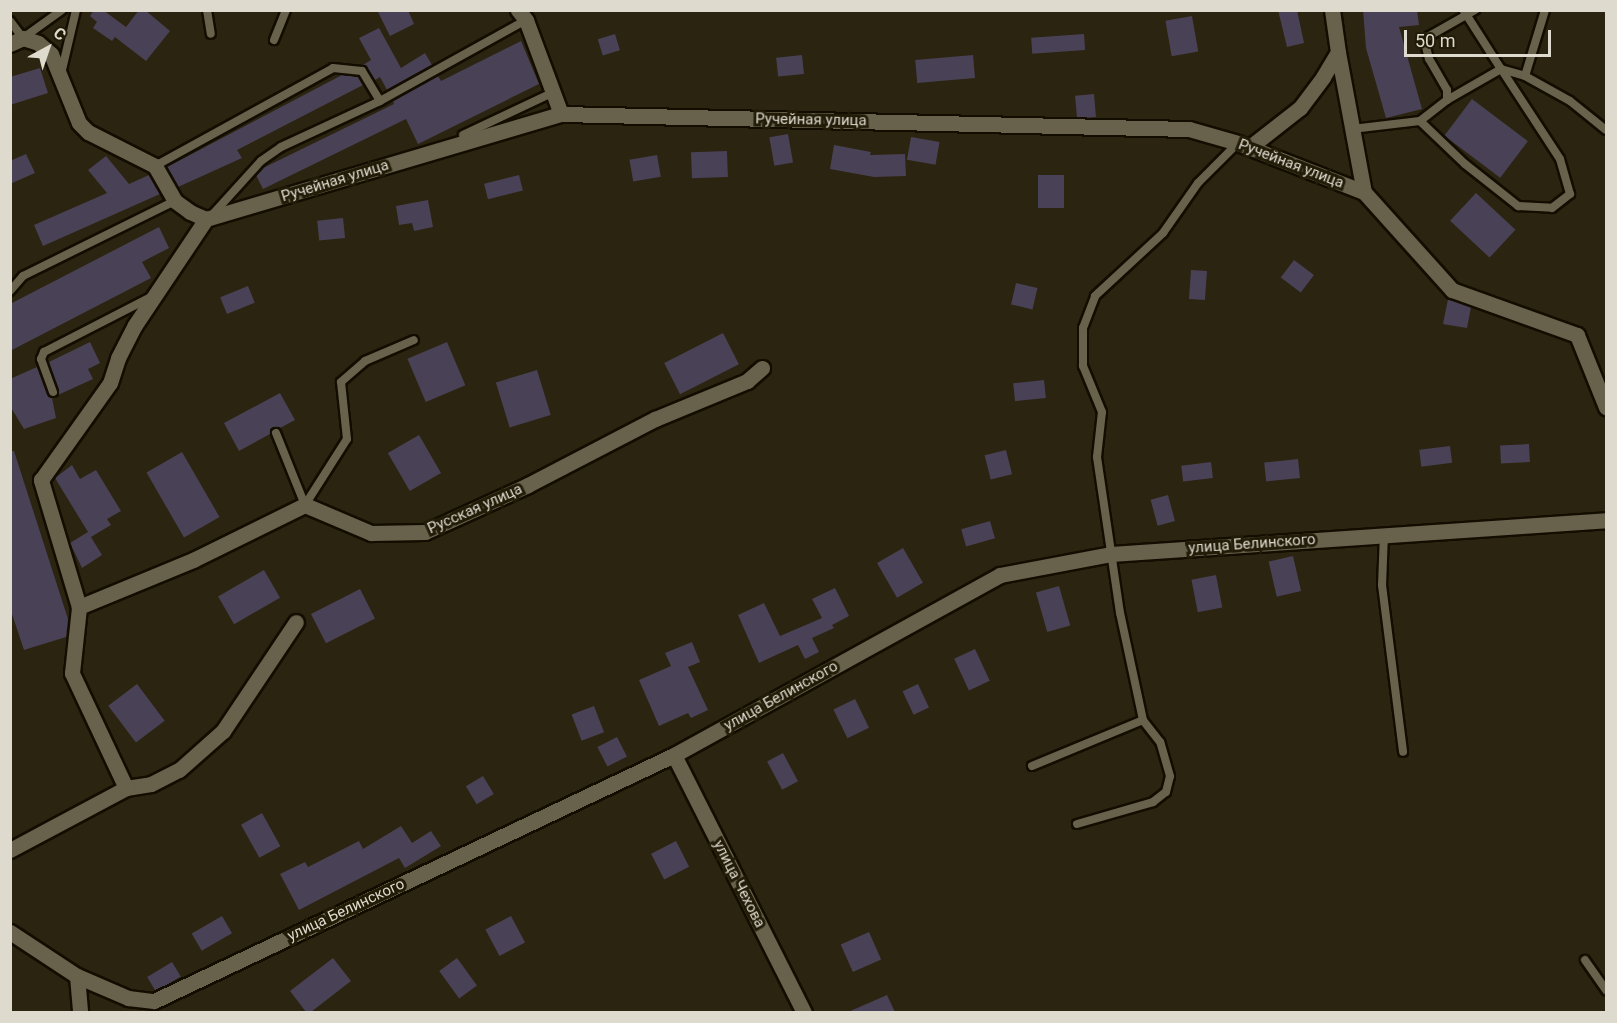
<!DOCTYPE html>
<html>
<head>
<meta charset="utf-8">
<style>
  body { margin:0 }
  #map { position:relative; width:1617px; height:1023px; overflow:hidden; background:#2b2410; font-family:Roboto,sans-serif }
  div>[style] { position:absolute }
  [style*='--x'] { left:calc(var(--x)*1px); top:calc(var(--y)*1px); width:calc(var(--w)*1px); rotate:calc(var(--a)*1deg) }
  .building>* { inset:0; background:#494155; transform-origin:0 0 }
  .roads { filter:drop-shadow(2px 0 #130d00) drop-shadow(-2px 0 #130d00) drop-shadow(0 2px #130d00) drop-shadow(0 -2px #130d00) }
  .service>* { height:8px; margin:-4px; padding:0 4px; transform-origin:4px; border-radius:4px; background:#68614b }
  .minor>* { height:15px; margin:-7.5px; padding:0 7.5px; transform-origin:7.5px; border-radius:7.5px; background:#68614b }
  span { translate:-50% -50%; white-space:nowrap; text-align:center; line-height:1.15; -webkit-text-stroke:6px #211b07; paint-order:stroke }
  .street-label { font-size:15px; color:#dedace }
  .frame { position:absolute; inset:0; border:12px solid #dedace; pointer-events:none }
  .north { position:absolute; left:18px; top:18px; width:60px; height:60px; -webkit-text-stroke:4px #211b07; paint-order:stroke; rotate:40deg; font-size:16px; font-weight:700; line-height:24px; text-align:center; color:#dedace }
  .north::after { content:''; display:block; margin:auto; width:21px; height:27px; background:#dedace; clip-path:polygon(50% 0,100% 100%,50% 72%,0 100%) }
  .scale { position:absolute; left:1404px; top:30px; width:147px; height:27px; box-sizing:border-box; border:3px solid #dedace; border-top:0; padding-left:8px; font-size:18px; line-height:21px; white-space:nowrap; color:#dedace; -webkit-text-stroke:4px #211b07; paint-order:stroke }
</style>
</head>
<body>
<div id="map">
  <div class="building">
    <div style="clip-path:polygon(94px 10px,103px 10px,126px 27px,139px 10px,145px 10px,170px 31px,146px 61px,115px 37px,112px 41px,93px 28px,97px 22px,90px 16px)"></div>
    <div style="clip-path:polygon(377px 10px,408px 10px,414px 24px,390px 36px)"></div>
    <div style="clip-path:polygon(1278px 10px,1297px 10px,1304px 43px,1287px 47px)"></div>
    <div style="clip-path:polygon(1363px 10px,1417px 10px,1419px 25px,1399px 27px,1422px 109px,1386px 118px,1366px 48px)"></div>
    <div style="left:1192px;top:16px;width:36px;height:27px;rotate:80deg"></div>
    <div style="clip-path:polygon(379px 28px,401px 68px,425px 53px,432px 65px,387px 90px,380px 77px,375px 80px,363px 65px,371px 60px,359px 38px)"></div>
    <div style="left:615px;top:34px;width:17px;height:18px;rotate:73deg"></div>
    <div style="left:1084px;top:34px;width:16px;height:53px;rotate:86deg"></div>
    <div style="clip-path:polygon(521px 41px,539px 84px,418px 144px,406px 119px,263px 189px,256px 175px,263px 168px,394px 104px,393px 101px,438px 76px,441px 81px)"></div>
    <div style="left:802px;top:55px;width:19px;height:26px;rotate:84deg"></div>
    <div style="left:973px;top:55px;width:23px;height:58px;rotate:85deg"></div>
    <div style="clip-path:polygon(40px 68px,48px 93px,10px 105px,10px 77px)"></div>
    <div style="clip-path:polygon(342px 75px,358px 77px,363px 85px,237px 150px,242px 158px,178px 187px,167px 167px)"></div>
    <div style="left:1094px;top:94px;width:23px;height:19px;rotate:85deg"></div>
    <div style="left:1472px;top:99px;width:70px;height:46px;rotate:37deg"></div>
    <div style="left:788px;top:134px;width:29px;height:19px;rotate:80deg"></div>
    <div style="left:911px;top:137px;width:29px;height:23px;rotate:10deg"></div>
    <div style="clip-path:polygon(834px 145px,871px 152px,870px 155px,905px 154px,906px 176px,874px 177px,830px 169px)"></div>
    <div style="left:727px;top:151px;width:26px;height:36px;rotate:88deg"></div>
    <div style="clip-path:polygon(26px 154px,35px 173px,10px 184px,10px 161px)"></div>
    <div style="left:657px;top:155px;width:22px;height:28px;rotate:80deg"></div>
    <div style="clip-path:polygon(106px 156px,129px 184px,149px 175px,160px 194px,43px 246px,34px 225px,107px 193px,88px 170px)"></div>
    <div style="left:519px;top:175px;width:16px;height:36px;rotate:76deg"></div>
    <div style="left:1038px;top:175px;width:26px;height:33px"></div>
    <div style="left:1476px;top:193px;width:54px;height:38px;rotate:43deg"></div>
    <div style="clip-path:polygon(428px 200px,433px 227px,414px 231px,412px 223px,399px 225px,396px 206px)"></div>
    <div style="left:343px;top:218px;width:20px;height:26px;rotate:84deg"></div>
    <div style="clip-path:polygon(159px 227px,169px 248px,142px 262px,151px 278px,10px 351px,10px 304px)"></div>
    <div style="left:1294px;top:260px;width:25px;height:22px;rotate:37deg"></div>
    <div style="left:1191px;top:270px;width:16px;height:29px;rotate:4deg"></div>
    <div style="left:1016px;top:283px;width:22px;height:22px;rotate:13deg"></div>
    <div style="left:248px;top:286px;width:18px;height:30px;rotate:68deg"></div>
    <div style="clip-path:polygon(1448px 299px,1471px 307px,1467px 328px,1443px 324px)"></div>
    <div style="left:723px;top:333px;width:35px;height:66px;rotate:63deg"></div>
    <div style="clip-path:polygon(90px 342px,100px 363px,88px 369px,93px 379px,58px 395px,49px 362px)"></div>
    <div style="left:447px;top:342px;width:47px;height:43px;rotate:67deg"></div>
    <div style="clip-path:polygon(37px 367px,47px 394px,52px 398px,56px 418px,24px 429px,10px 406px,10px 379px)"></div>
    <div style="left:537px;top:370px;width:47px;height:43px;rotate:73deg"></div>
    <div style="left:1044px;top:380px;width:18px;height:31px;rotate:84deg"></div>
    <div style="clip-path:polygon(280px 393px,295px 420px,280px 428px,273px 427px,270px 434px,239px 451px,224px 423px)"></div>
    <div style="left:419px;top:435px;width:44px;height:36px;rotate:60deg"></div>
    <div style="left:1529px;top:444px;width:18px;height:29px;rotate:87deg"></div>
    <div style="left:1450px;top:446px;width:17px;height:31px;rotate:83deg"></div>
    <div style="left:1006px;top:450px;width:25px;height:22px;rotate:76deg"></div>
    <div style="clip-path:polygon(10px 451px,14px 451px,68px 619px,66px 637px,24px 650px,10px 608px)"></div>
    <div style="left:182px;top:452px;width:75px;height:41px;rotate:60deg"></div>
    <div style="left:1298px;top:459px;width:19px;height:34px;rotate:84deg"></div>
    <div style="left:1211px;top:462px;width:16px;height:30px;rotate:83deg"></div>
    <div style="clip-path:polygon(72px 465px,80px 479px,96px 470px,121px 511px,107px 519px,111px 525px,91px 537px,102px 555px,82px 568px,70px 543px,88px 532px,55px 478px)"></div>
    <div style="left:1168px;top:495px;width:27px;height:18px;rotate:75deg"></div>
    <div style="left:990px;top:521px;width:18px;height:30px;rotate:74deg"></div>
    <div style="left:903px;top:548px;width:40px;height:30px;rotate:60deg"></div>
    <div style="left:1293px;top:556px;width:36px;height:25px;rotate:77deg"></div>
    <div style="left:264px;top:570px;width:32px;height:53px;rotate:60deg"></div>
    <div style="left:1216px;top:575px;width:33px;height:25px;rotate:79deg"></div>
    <div style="left:1059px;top:586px;width:41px;height:24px;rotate:74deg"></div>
    <div style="clip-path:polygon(835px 588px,849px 616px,832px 625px,834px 628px,812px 638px,819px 652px,805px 659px,798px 645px,759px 663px,738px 615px,764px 603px,780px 636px,822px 618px,812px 599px)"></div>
    <div style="left:360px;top:589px;width:33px;height:55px;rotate:63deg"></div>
    <div style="clip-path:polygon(692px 642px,700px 662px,688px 667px,708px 710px,691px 718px,688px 713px,659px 726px,639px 680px,671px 666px,665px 653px)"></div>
    <div style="left:975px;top:649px;width:35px;height:23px;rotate:65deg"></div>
    <div style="left:137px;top:684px;width:46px;height:36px;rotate:53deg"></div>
    <div style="left:918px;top:684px;width:26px;height:17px;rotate:65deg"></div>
    <div style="left:855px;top:699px;width:32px;height:24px;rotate:64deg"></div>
    <div style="left:594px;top:706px;width:28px;height:24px;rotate:69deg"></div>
    <div style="left:617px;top:737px;width:22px;height:22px;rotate:63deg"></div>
    <div style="left:783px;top:753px;width:32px;height:18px;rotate:62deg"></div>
    <div style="left:483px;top:776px;width:21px;height:20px;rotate:59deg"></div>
    <div style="left:262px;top:813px;width:38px;height:24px;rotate:61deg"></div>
    <div style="clip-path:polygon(401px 826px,412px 843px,431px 831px,441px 846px,405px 868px,399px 858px,299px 910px,280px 874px,305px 862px,308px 867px,359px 841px,363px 849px)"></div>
    <div style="left:676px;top:841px;width:29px;height:28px;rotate:63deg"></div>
    <div style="left:222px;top:916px;width:20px;height:35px;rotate:60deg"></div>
    <div style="left:511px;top:916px;width:30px;height:29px;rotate:62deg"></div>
    <div style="left:869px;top:932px;width:30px;height:31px;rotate:66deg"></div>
    <div style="clip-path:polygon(333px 958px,351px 981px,311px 1012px,306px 1012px,290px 991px)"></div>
    <div style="left:457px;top:958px;width:34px;height:22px;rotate:54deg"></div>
    <div style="left:172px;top:962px;width:17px;height:29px;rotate:59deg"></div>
    <div style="clip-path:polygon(887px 995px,895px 1012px,848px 1012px)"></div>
  </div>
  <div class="roads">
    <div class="service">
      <div style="--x:207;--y:10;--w:24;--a:81"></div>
      <div style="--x:1464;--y:11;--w:69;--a:57.5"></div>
      <div style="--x:1501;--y:69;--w:25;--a:16"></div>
      <div style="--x:1525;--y:76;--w:51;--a:29.1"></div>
      <div style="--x:1570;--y:101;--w:46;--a:38.9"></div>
      <div style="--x:10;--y:21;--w:21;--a:53"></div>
      <div style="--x:23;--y:38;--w:48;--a:-35.7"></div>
      <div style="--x:274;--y:40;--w:32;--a:-68"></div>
      <div style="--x:61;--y:74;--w:66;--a:-76.8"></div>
      <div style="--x:1525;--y:76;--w:69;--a:-73.1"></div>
      <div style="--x:1420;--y:121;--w:62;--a:43.7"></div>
      <div style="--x:1465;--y:164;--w:68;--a:38.4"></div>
      <div style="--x:1518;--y:206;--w:34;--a:3"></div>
      <div style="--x:1552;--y:208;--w:23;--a:-38"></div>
      <div style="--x:1570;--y:194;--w:36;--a:-106"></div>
      <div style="--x:1560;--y:159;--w:108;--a:-123.2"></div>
      <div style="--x:1501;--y:69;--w:62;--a:150.1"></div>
      <div style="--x:1447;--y:100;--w:10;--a:-90"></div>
      <div style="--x:1447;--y:90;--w:36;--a:-120"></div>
      <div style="--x:1429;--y:59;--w:21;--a:-104"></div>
      <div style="--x:1424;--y:39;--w:59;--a:-29.6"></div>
      <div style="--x:1352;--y:129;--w:68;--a:-6.7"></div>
      <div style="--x:1420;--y:121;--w:34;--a:-38"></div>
      <div style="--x:463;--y:135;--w:101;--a:-25.3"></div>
      <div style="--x:155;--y:166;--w:203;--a:-28.8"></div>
      <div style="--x:333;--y:68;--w:29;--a:6"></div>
      <div style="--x:362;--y:71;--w:35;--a:59"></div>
      <div style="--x:213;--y:214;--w:72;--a:-47.8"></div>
      <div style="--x:261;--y:161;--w:24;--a:-35"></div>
      <div style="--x:281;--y:147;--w:109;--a:-24.9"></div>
      <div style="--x:380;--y:101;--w:167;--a:-29"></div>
      <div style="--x:10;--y:291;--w:20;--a:-49"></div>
      <div style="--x:23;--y:276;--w:169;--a:-26.3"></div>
      <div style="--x:53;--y:392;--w:35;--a:-110"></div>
      <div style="--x:41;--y:359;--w:8;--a:-67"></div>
      <div style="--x:44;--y:352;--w:120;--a:-27.2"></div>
      <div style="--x:276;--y:433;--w:78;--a:68.1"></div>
      <div style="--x:305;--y:505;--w:78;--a:-57.5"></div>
      <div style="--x:347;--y:439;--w:57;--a:-96"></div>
      <div style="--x:341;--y:382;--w:32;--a:-41"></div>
      <div style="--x:365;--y:361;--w:53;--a:-23.2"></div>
      <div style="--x:1384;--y:534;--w:51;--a:92.2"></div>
      <div style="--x:1382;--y:585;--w:168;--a:82.8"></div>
      <div style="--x:1032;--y:766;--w:120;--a:-22.5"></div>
      <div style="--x:1077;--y:824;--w:79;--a:-16.1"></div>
      <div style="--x:1153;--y:802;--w:16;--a:-38"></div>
      <div style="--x:1166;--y:792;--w:16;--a:-76"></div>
      <div style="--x:1170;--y:776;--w:35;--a:-106"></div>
      <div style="--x:1160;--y:742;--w:28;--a:-128"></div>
      <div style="--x:1143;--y:720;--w:109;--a:-102.1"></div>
      <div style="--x:1120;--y:613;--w:158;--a:-98.4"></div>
      <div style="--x:1097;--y:457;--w:45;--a:-83.7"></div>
      <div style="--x:1102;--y:412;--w:50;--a:-112.4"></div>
      <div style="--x:1083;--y:366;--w:38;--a:-90"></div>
      <div style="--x:1083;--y:328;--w:34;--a:-69"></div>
      <div style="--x:1095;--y:296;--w:93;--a:-42.8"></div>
      <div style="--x:1163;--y:233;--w:61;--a:-55"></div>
      <div style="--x:1198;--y:183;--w:57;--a:-45"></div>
      <div style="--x:1585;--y:960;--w:37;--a:55"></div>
    </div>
    <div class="minor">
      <div style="--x:518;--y:10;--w:13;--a:51"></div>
      <div style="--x:526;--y:20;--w:100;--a:69.6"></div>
      <div style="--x:10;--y:44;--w:14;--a:-25"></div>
      <div style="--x:23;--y:38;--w:16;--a:18"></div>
      <div style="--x:38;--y:43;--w:17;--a:40"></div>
      <div style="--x:51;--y:54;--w:74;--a:67.9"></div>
      <div style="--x:79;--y:123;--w:13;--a:45"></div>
      <div style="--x:88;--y:132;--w:75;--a:26.9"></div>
      <div style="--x:155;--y:166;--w:40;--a:60.3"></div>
      <div style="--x:175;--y:201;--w:19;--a:36"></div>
      <div style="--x:190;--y:212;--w:17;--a:24"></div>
      <div style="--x:206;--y:219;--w:370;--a:-16.5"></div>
      <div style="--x:561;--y:114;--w:628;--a:1.37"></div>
      <div style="--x:1189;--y:129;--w:51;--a:15.9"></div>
      <div style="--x:1238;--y:143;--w:135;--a:21.3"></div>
      <div style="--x:1364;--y:192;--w:132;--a:48.1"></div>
      <div style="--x:1452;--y:290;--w:133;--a:19.8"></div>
      <div style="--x:1577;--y:335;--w:78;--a:68.1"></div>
      <div style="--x:1338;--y:52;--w:142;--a:79.5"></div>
      <div style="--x:1250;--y:147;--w:63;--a:-38"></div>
      <div style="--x:1300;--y:108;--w:39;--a:-53"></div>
      <div style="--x:1323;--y:77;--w:29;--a:-59"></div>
      <div style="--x:1338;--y:52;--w:42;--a:-98.1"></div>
      <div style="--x:79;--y:607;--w:123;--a:-22.4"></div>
      <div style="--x:193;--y:560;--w:125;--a:-26.2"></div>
      <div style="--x:305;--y:505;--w:72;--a:23"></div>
      <div style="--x:371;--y:533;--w:54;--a:-1.1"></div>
      <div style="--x:425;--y:532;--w:113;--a:-24.5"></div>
      <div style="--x:528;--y:485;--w:143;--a:-27.5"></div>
      <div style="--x:655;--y:419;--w:100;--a:-22.4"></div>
      <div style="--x:747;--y:381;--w:20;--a:-41"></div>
      <div style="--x:674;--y:755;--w:288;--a:63.2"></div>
      <div style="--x:126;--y:788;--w:25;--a:-9"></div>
      <div style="--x:151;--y:784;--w:31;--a:-27"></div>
      <div style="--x:179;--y:770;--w:59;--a:-41.6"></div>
      <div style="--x:223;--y:731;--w:131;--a:-56.2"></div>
      <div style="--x:10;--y:850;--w:132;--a:-28.1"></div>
      <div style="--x:126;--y:788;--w:127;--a:-115.2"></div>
      <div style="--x:72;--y:673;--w:66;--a:-83.9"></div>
      <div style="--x:79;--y:607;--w:133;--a:-106.7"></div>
      <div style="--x:41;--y:480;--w:119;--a:-54.6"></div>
      <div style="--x:110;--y:383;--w:26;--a:-72"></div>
      <div style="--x:118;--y:358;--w:37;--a:-63"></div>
      <div style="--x:135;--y:325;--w:128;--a:-56.2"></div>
      <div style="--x:10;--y:932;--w:80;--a:33.3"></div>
      <div style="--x:77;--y:976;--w:56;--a:23.3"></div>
      <div style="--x:128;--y:998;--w:26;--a:7"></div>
      <div style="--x:154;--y:1001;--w:575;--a:-25.32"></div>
      <div style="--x:674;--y:755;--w:372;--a:-28.9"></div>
      <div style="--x:1000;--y:575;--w:113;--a:-10.7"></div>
      <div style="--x:1111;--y:554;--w:496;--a:-3.9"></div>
      <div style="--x:77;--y:976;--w:36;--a:85"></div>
    </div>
  </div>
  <div class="street-label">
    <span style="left:811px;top:120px;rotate:1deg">Ручейная улица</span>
    <span style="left:1291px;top:164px;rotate:21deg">Ручейная улица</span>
    <span style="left:335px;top:181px;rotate:-17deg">Ручейная улица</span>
    <span style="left:475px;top:509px;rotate:-24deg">Русская улица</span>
    <span style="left:1252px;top:544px;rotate:-4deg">улица Белинского</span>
    <span style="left:781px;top:696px;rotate:-29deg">улица Белинского</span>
    <span style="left:739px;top:884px;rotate:63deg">улица Чехова</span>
    <span style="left:346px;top:910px;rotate:-25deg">улица Белинского</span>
  </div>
  <div class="frame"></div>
  <div class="north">С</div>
  <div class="scale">50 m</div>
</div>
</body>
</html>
